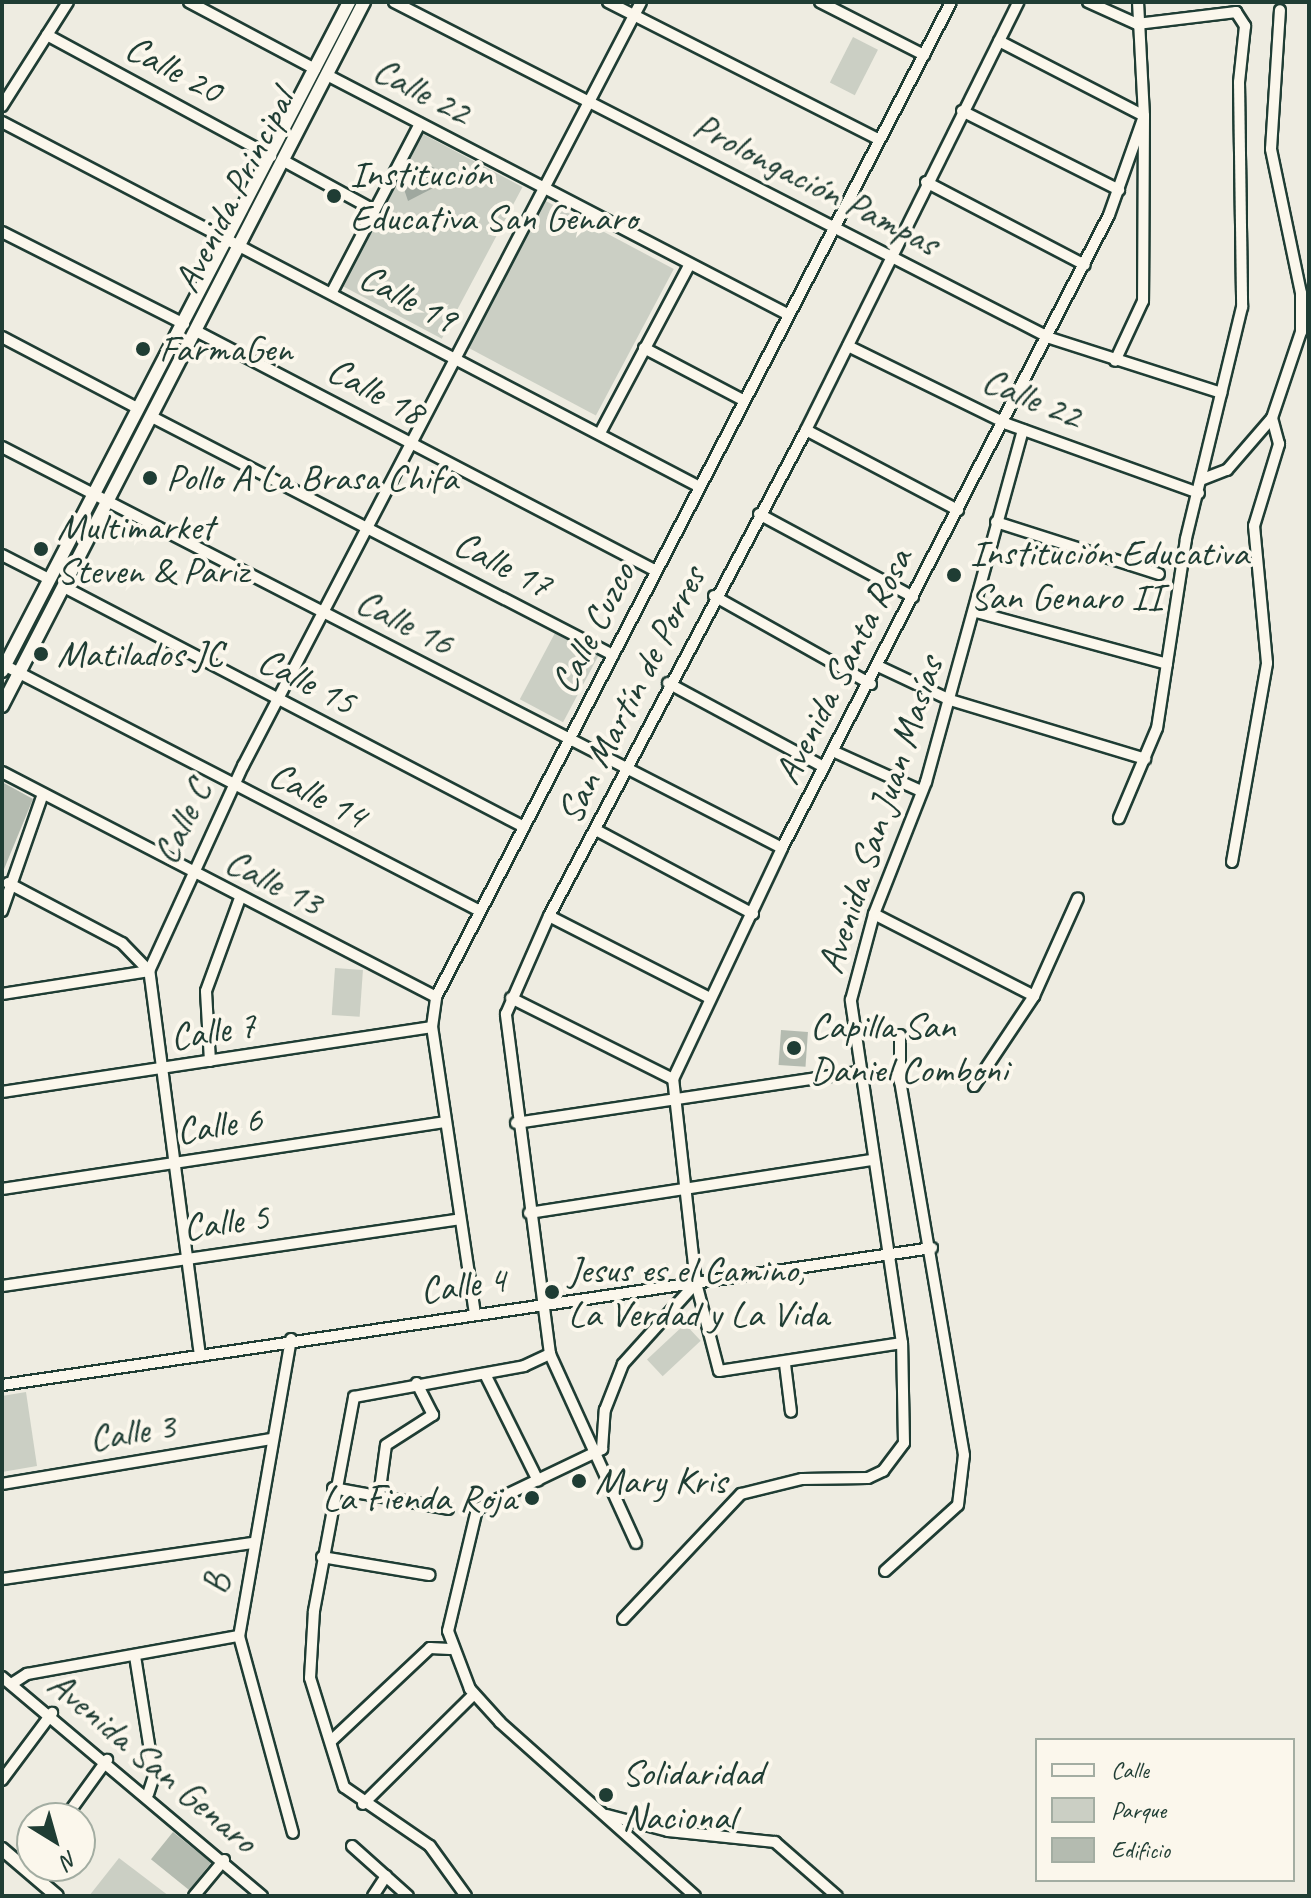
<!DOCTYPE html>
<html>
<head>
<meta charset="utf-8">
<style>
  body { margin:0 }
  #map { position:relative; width:1311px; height:1898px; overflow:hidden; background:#eeece1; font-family:Caveat,sans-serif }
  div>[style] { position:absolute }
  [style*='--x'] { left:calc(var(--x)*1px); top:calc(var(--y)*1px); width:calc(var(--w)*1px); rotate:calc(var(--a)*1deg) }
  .green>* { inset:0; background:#cbcfc4; transform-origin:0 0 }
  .water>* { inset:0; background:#9fa89f }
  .building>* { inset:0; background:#b4bbb0; transform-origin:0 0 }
  .roads { filter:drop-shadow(2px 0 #1f3d34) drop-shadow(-2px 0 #1f3d34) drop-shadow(0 2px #1f3d34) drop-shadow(0 -2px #1f3d34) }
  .minor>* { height:10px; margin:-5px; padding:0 5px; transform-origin:5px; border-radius:5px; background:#fbf7ec }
  .tertiary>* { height:12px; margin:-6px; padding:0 6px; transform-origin:6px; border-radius:6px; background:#fbf7ec }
  .dots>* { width:22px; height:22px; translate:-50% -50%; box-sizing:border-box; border:4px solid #fbf7ec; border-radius:50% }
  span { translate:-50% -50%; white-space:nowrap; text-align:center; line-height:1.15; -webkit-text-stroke:8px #fbf7ec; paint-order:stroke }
  .street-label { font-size:38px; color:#1f3d34 }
  .poi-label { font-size:38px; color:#1f3d34 }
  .left { translate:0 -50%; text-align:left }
  .right { translate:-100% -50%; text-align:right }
  .frame { position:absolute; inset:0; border:4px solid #1f3d34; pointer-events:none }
  .legend { position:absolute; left:1035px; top:1738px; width:260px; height:144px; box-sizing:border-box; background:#fbf7ec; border:2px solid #a3ada2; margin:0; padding:10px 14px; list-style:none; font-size:24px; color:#1f3d34 }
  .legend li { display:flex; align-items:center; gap:16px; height:40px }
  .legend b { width:40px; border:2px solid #a3ada2 }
  .north { position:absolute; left:16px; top:1802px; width:80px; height:80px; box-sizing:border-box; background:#fbf7ec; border:2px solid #a3ada2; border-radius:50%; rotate:143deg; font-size:22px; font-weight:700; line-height:32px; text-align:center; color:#1f3d34 }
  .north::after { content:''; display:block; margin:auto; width:28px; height:36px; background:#1f3d34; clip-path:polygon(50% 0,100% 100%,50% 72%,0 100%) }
</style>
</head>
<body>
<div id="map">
  <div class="green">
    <div style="left:853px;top:37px;width:28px;height:51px;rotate:27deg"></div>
    <div style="left:421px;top:133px;width:115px;height:172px;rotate:28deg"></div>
    <div style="left:544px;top:200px;width:147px;height:166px;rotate:28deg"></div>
    <div style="left:555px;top:633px;width:49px;height:75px;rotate:28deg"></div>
    <div style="left:335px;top:968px;width:28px;height:47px;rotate:4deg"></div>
    <div style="left:685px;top:1324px;width:23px;height:52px;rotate:47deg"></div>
    <div style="clip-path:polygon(26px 1392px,37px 1466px,2px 1472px,2px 1396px)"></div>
    <div style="clip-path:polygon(119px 1858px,169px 1896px,89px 1896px)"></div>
  </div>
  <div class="water">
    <div style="clip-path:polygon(430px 166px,442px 171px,441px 184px,408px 201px,404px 189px)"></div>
  </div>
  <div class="building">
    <div style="clip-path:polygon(2px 782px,33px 799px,2px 874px)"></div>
    <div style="left:781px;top:1030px;width:27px;height:35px;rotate:4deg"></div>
    <div style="left:173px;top:1832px;width:49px;height:35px;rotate:39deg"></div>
  </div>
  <div class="roads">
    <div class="minor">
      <div style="--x:189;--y:2;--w:143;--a:28"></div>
      <div style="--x:394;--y:2;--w:737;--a:27.12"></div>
      <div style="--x:1050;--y:338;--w:180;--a:17.8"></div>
      <div style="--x:608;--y:2;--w:303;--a:26.9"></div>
      <div style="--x:820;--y:2;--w:117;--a:27"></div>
      <div style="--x:1088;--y:2;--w:54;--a:24.2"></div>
      <div style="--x:1137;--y:24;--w:100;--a:-6.9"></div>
      <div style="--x:1236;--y:12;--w:17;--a:57"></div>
      <div style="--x:1245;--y:26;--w:56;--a:96.1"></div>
      <div style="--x:1239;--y:82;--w:225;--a:89.2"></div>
      <div style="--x:1242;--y:307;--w:239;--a:103.6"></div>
      <div style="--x:1186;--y:539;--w:191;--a:98.7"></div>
      <div style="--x:1157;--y:728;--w:98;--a:112.9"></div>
      <div style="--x:47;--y:35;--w:255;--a:28.4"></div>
      <div style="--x:999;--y:41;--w:163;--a:27.3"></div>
      <div style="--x:1144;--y:116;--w:185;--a:90.3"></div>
      <div style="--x:1143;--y:301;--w:66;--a:115"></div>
      <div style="--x:327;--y:75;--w:518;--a:27.45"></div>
      <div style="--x:2;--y:106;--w:123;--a:-57.6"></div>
      <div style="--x:962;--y:111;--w:176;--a:26.7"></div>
      <div style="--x:2;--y:122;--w:785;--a:27.61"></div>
      <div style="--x:284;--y:161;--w:102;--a:28.6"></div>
      <div style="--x:926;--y:182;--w:179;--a:27.6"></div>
      <div style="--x:2;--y:232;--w:204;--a:26.8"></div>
      <div style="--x:332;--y:292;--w:190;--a:-62.4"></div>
      <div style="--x:196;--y:331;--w:519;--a:27.55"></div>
      <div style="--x:2;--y:337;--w:153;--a:27.7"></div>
      <div style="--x:848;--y:346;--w:177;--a:26.1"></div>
      <div style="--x:1007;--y:424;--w:204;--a:19.8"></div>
      <div style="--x:644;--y:348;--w:112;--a:27.7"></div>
      <div style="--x:152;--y:417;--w:519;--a:27.31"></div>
      <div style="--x:806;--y:430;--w:172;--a:27.8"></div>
      <div style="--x:600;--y:433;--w:191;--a:-62"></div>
      <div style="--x:2;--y:447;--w:877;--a:27.21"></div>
      <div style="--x:1203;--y:479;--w:26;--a:-21"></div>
      <div style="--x:1227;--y:470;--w:69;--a:-49.1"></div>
      <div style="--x:1272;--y:418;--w:91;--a:-71.4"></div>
      <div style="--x:1301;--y:332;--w:39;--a:-90"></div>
      <div style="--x:1301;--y:293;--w:147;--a:-101.8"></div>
      <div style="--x:1271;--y:149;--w:139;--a:-86.3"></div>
      <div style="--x:759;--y:514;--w:175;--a:28.3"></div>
      <div style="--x:996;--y:522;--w:171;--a:17.7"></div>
      <div style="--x:2;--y:555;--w:53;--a:27.1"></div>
      <div style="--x:64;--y:587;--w:519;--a:27.55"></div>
      <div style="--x:714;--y:596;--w:180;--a:29.3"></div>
      <div style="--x:976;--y:612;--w:198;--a:15.2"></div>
      <div style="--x:2;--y:664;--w:538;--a:27.33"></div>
      <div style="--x:880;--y:667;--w:77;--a:25.2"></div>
      <div style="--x:950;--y:700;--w:204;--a:16.8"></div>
      <div style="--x:668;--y:683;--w:177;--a:28.3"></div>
      <div style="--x:835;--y:752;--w:94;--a:24.4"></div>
      <div style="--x:2;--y:772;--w:489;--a:27.4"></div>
      <div style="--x:596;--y:830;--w:178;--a:28.1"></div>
      <div style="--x:1232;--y:862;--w:202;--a:-80"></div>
      <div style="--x:1267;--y:663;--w:138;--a:-95.4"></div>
      <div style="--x:1254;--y:526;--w:86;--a:-73"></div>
      <div style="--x:1279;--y:444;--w:27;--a:-105"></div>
      <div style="--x:8;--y:883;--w:129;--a:27.8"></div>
      <div style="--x:122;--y:943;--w:39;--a:46"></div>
      <div style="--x:2;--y:911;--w:124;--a:-70.7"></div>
      <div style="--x:874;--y:914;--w:180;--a:27.1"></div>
      <div style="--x:549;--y:916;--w:181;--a:27"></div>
      <div style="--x:2;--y:994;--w:149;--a:-8.9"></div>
      <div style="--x:511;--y:998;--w:181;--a:26.6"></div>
      <div style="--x:210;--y:1061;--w:70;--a:-93.3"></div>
      <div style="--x:206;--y:991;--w:99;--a:-69.9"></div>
      <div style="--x:974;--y:1086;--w:108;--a:-56.3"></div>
      <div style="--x:1034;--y:996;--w:107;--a:-65.8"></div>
      <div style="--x:2;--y:1092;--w:435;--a:-8.6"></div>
      <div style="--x:516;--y:1123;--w:347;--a:-8.5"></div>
      <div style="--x:2;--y:1189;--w:449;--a:-8.6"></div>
      <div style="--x:529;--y:1213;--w:348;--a:-8.8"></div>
      <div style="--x:2;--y:1286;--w:462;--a:-8.3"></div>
      <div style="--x:475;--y:1314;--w:290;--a:-98.5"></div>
      <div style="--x:432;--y:1027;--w:30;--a:-82"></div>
      <div style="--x:436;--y:997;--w:1120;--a:-62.63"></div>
      <div style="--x:291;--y:1339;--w:302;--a:99.9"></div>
      <div style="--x:239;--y:1636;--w:204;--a:74.7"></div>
      <div style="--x:902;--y:1343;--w:185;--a:171.3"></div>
      <div style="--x:719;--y:1371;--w:91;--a:-104.6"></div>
      <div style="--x:696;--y:1283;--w:205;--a:-96.4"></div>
      <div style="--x:673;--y:1079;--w:255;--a:-64.7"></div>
      <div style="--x:782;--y:848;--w:712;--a:-62.68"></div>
      <div style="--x:1109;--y:215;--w:105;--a:-70.5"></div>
      <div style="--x:1144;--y:116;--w:114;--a:-93"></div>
      <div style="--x:200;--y:1356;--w:388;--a:-97.5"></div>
      <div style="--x:149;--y:971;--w:226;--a:-65.4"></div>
      <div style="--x:243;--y:766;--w:861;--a:-62.48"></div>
      <div style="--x:785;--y:1364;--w:48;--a:82.9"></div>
      <div style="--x:485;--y:1374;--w:119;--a:63.6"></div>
      <div style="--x:2;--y:1385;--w:940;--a:-8.38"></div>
      <div style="--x:2;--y:1484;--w:274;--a:-9.5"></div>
      <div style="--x:333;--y:1488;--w:117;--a:10.3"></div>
      <div style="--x:379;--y:1496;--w:51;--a:-82.2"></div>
      <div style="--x:386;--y:1445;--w:56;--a:-32.6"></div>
      <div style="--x:433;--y:1415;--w:36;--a:-117"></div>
      <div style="--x:636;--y:1543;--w:208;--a:-114.5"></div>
      <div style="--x:550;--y:1354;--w:343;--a:-97.4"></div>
      <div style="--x:506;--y:1014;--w:107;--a:-66.3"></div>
      <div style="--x:549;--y:916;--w:550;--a:-62.13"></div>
      <div style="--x:806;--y:430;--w:478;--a:-63.6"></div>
      <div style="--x:322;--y:1557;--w:109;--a:9.5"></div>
      <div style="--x:885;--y:1571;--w:98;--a:-42.1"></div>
      <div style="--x:958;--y:1505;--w:50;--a:-83.2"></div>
      <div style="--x:964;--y:1455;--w:378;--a:-99.7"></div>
      <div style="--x:900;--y:1082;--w:47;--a:-90"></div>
      <div style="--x:2;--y:1579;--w:253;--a:-8.2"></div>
      <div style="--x:623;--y:1619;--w:172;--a:-46.7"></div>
      <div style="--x:741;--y:1494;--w:63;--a:-13.8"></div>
      <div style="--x:802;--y:1479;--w:66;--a:-0.9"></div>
      <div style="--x:868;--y:1478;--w:17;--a:-25"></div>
      <div style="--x:883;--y:1471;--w:35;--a:-53"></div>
      <div style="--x:904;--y:1443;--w:100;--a:-91.1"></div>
      <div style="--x:902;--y:1343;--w:347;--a:-98.5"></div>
      <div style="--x:851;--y:1000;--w:89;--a:-75"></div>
      <div style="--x:874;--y:914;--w:142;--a:-68.5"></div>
      <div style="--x:926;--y:782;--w:365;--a:-74.6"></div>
      <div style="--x:135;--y:1656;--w:121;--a:81"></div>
      <div style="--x:154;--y:1776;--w:19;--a:108"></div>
      <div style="--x:2;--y:1677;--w:340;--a:40.1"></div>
      <div style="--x:13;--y:1683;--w:17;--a:-33"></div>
      <div style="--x:27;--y:1674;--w:215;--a:-10.2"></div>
      <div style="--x:331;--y:1741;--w:136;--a:-43.2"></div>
      <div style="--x:430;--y:1648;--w:20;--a:3"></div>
      <div style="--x:2;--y:1780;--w:84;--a:-53.3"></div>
      <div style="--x:363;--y:1804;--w:156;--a:-44.7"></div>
      <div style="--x:607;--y:1815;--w:63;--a:14.7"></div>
      <div style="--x:668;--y:1831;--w:108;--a:5.9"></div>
      <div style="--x:775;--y:1842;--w:82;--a:41.1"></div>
      <div style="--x:65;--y:1818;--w:72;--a:-54.1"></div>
      <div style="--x:352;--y:1846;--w:75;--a:41.8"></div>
      <div style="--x:194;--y:1896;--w:47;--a:-50.2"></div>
      <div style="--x:373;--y:1896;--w:24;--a:-57"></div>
      <div style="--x:466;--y:1896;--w:62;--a:-125.8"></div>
      <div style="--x:430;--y:1846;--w:104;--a:-145.5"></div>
      <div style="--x:344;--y:1787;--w:114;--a:-107.3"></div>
      <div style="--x:310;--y:1678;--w:67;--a:-86.6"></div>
      <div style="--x:314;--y:1611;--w:218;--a:-79.4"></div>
      <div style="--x:354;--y:1397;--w:173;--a:-10.3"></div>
      <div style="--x:524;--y:1366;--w:29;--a:-25"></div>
      <div style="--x:695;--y:1896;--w:261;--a:-138.3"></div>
      <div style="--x:500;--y:1722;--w:45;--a:-132.3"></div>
      <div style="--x:470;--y:1689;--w:62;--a:-110.8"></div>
      <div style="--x:448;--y:1631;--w:125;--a:-76.6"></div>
      <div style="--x:477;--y:1509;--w:139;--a:-25.6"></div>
      <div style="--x:602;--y:1449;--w:39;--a:-86"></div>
      <div style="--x:605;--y:1410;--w:49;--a:-68.6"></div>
      <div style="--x:623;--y:1364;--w:109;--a:-48"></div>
    </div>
    <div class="tertiary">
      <div style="--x:2;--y:671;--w:754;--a:-62.58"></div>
      <div style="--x:2;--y:706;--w:792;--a:-62.79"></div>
      <div style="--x:2;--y:1849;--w:72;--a:40.5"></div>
    </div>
  </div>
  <div class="dots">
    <div style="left:334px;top:196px;background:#1f3d34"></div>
    <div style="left:143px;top:349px;background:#1f3d34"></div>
    <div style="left:150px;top:478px;background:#1f3d34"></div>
    <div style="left:41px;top:549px;background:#1f3d34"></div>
    <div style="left:954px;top:575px;background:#1f3d34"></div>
    <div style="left:41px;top:654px;background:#1f3d34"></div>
    <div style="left:794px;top:1048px;background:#1f3d34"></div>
    <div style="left:552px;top:1292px;background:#1f3d34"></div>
    <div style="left:579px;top:1481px;background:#1f3d34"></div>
    <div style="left:532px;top:1498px;background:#1f3d34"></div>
    <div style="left:606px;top:1795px;background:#1f3d34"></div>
  </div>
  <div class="street-label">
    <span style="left:174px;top:69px;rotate:28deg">Calle 20</span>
    <span style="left:422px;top:91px;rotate:28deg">Calle 22</span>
    <span style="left:816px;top:184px;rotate:27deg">Prolongación Pampas</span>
    <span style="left:234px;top:191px;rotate:-63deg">Avenida Principal</span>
    <span style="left:408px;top:298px;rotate:28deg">Calle 19</span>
    <span style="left:376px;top:391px;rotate:28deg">Calle 18</span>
    <span style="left:1032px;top:398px;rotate:23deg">Calle 22</span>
    <span style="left:503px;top:564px;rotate:27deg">Calle 17</span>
    <span style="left:405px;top:622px;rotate:27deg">Calle 16</span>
    <span style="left:593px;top:628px;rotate:-63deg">Calle Cuzco</span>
    <span style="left:843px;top:666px;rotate:-63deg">Avenida Santa Rosa</span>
    <span style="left:307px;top:681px;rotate:27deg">Calle 15</span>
    <span style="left:631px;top:695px;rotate:-63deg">San Martín de Porres</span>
    <span style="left:318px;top:795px;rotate:27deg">Calle 14</span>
    <span style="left:880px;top:815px;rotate:-72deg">Avenida San Juan Masías</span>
    <span style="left:182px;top:822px;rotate:-64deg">Calle C</span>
    <span style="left:274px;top:882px;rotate:27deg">Calle 13</span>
    <span style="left:213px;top:1031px;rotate:-9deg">Calle 7</span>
    <span style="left:219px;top:1125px;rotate:-9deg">Calle 6</span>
    <span style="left:226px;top:1222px;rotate:-8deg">Calle 5</span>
    <span style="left:463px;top:1285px;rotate:-8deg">Calle 4</span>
    <span style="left:132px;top:1432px;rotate:-9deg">Calle 3</span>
    <span style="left:216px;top:1584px;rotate:-82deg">B</span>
    <span style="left:153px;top:1762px;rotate:40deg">Avenida San Genaro</span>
  </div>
  <div class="poi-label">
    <span class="left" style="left:350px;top:196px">Institución<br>Educativa San Genaro</span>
    <span class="left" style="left:159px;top:349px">FarmaGen</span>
    <span class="left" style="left:166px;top:478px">Pollo A La Brasa Chifa</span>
    <span class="left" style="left:57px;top:549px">Multimarket<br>Steven &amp; Pariz</span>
    <span class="left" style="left:970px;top:575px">Institución Educativa<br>San Genaro II</span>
    <span class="left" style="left:57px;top:654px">Matilados JC</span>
    <span class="left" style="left:810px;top:1048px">Capilla San<br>Daniel Comboni</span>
    <span class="left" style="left:568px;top:1292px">Jesus es el Camino,<br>La Verdad y La Vida</span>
    <span class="left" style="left:595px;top:1481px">Mary Kris</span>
    <span class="right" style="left:516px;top:1498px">La Fienda Roja</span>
    <span class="left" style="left:622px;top:1795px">Solidaridad<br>Nacional</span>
  </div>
  <div class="frame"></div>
  <ul class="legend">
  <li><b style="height:10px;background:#fbf7ec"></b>Calle</li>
  <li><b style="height:22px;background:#cbcfc4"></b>Parque</li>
  <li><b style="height:22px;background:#b4bbb0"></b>Edificio</li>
  </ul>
  <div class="north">N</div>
</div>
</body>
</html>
